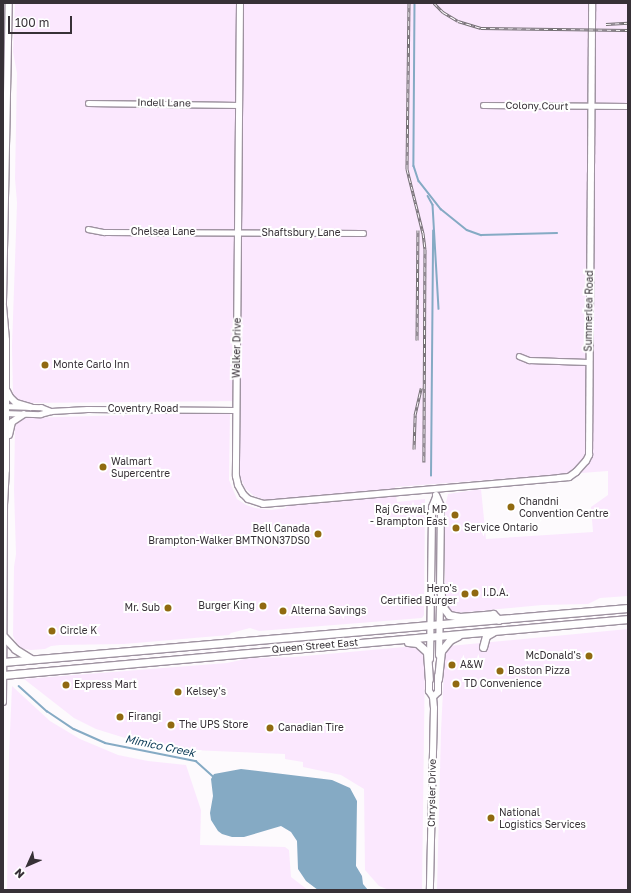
<!DOCTYPE html>
<html>
<head>
<meta charset="utf-8">
<style>
  body { margin:0 }
  #map { position:relative; width:631px; height:893px; overflow:hidden; background:#fdfafd; font-family:"Golos Text",sans-serif }
  div>[style] { position:absolute }
  [style*='--x'] { left:calc(var(--x)*1px); top:calc(var(--y)*1px); width:calc(var(--w)*1px); rotate:calc(var(--a)*1deg) }
  .built>* { inset:0; background:#fbe8fe }
  .water>* { inset:0; background:#85aac4 }
  .stream>* { height:1.5px; margin:-0.75px; padding:0 0.75px; transform-origin:0.75px; border-radius:0.75px; background:#85aac4 }
  .roads { filter:drop-shadow(1px 0 #9e92a0) drop-shadow(-1px 0 #9e92a0) drop-shadow(0 1px #9e92a0) drop-shadow(0 -1px #9e92a0) }
  .street>* { height:4.5px; margin:-2.25px; padding:0 2.25px; transform-origin:2.25px; border-radius:2.25px; background:#fff }
  .secondary>* { height:6px; margin:-3px; padding:0 3px; transform-origin:3px; border-radius:3px; background:#fff }
  .primary>* { height:7px; margin:-3.5px; padding:0 3.5px; transform-origin:3.5px; border-radius:3.5px; background:#fff }
  .rail>* { height:3px; margin-top:-1.5px; transform-origin:0; background:repeating-linear-gradient(90deg,#fff 0 4.5px,#746f74 0 9px); box-sizing:border-box; border-block:1px solid #746f74 }
  .dots>* { width:11px; height:11px; translate:-50% -50%; box-sizing:border-box; border:2px solid #fff; border-radius:50% }
  span { translate:-50% -50%; white-space:nowrap; text-align:center; line-height:1.15; -webkit-text-stroke:4px #fff; paint-order:stroke }
  .street-label { font-size:10px; color:#373137 }
  .poi-label { font-size:10px; color:#373137 }
  .left { translate:0 -50%; text-align:left }
  .right { translate:-100% -50%; text-align:right }
  .water-label { font-size:11px; color:#0b3a56; font-style:italic }
  .frame { position:absolute; inset:0; border:4px solid #373137; pointer-events:none }
  .north { position:absolute; left:8px; top:845px; width:40px; height:40px; -webkit-text-stroke:3px #fff; paint-order:stroke; rotate:225deg; font-size:11px; font-weight:700; line-height:16px; text-align:center; color:#373137 }
  .north::after { content:''; display:block; margin:auto; width:14px; height:18px; background:#373137; clip-path:polygon(50% 0,100% 100%,50% 72%,0 100%) }
  .scale { position:absolute; left:8px; top:16px; width:64px; height:18px; box-sizing:border-box; border:2px solid #373137; border-top:0; padding-left:5px; font-size:12px; line-height:14px; white-space:nowrap; color:#373137; -webkit-text-stroke:3px #fff; paint-order:stroke }
</style>
</head>
<body>
<div id="map">
  <div class="built">
    <div style="clip-path:polygon(15px 3px,628px 3px,628px 596px,600px 598px,588px 604px,542px 605px,457px 613px,450px 611px,445px 604px,445px 506px,448px 494px,481px 489px,486px 539px,593px 532px,591px 507px,608px 495px,608px 471px,395px 487px,397px 502px,425px 499px,424px 615px,422px 618px,259px 631px,250px 628px,231px 633px,229px 635px,124px 644px,60px 645px,51px 646px,45px 649px,31px 650px,23px 649px,17px 644px,13px 636px,14px 567px,16px 554px,14px 490px,15px 428px,15px 424px,18px 421px,26px 418px,230px 412px,229px 480px,237px 499px,246px 505px,255px 508px,271px 510px,286px 508px,287px 499px,266px 500px,254px 496px,245px 488px,240px 476px,239px 464px,241px 401px,24px 403px,15px 398px,13px 395px,12px 346px,17px 203px,15px 179px,17px 73px,13px 52px)"></div>
    <div style="clip-path:polygon(628px 629px,628px 890px,437px 890px,441px 731px,445px 651px,449px 646px)"></div>
    <div style="clip-path:polygon(415px 646px,422px 650px,425px 656px,422px 890px,389px 890px,379px 886px,365px 870px,364px 789px,341px 775px,303px 767px,303px 762px,285px 759px,285px 754px,191px 750px,138px 742px,96px 729px,74px 718px,24px 679px,227px 663px,250px 658px,294px 657px)"></div>
    <div style="clip-path:polygon(12px 686px,50px 721px,80px 739px,118px 755px,148px 761px,186px 765px,201px 810px,200px 845px,285px 847px,289px 850px,291px 877px,308px 890px,7px 890px,9px 754px)"></div>
  </div>
  <div class="water">
    <div style="clip-path:polygon(241px 769px,332px 780px,350px 788px,357px 801px,356px 866px,362px 876px,363px 884px,368px 890px,318px 890px,306px 881px,298px 869px,297px 841px,291px 832px,281px 826px,244px 837px,232px 837px,222px 834px,218px 831px,211px 820px,210px 813px,213px 796px,211px 779px,214px 774px)"></div>
  </div>
  <div class="stream">
    <div style="--x:415;--y:3;--w:163;--a:90.4"></div>
    <div style="--x:414;--y:166;--w:16;--a:72"></div>
    <div style="--x:419;--y:181;--w:36;--a:52"></div>
    <div style="--x:441;--y:209;--w:33;--a:39"></div>
    <div style="--x:467;--y:230;--w:15;--a:20"></div>
    <div style="--x:481;--y:235;--w:76;--a:-1.5"></div>
    <div style="--x:428;--y:196;--w:10;--a:61"></div>
    <div style="--x:433;--y:205;--w:104;--a:86.7"></div>
    <div style="--x:431;--y:476;--w:245;--a:-89.5"></div>
    <div style="--x:19;--y:686;--w:38;--a:42"></div>
    <div style="--x:47;--y:711;--w:32;--a:34"></div>
    <div style="--x:74;--y:729;--w:34;--a:24"></div>
    <div style="--x:105;--y:743;--w:93;--a:11.2"></div>
    <div style="--x:196;--y:761;--w:24;--a:42"></div>
  </div>
  <div class="roads">
    <div class="street">
      <div style="--x:88;--y:103;--w:151;--a:0.8"></div>
      <div style="--x:483;--y:105;--w:145;--a:0.4"></div>
      <div style="--x:88;--y:229;--w:16;--a:11"></div>
      <div style="--x:104;--y:232;--w:259;--a:0.2"></div>
      <div style="--x:519;--y:356;--w:11;--a:22"></div>
      <div style="--x:529;--y:360;--w:59;--a:1.9"></div>
      <div style="--x:3;--y:406;--w:38;--a:2"></div>
      <div style="--x:41;--y:407;--w:11;--a:22"></div>
      <div style="--x:3;--y:413;--w:37;--a:2"></div>
      <div style="--x:40;--y:414;--w:11;--a:-15"></div>
      <div style="--x:51;--y:411;--w:36;--a:-3"></div>
      <div style="--x:87;--y:409;--w:148;--a:0.4"></div>
    </div>
    <div class="secondary">
      <div style="--x:240;--y:3;--w:473;--a:90.5"></div>
      <div style="--x:236;--y:476;--w:9;--a:77"></div>
      <div style="--x:238;--y:485;--w:10;--a:61"></div>
      <div style="--x:243;--y:494;--w:7;--a:45"></div>
      <div style="--x:248;--y:499;--w:16;--a:18"></div>
      <div style="--x:263;--y:504;--w:297;--a:-5"></div>
      <div style="--x:559;--y:478;--w:10;--a:-6"></div>
      <div style="--x:569;--y:477;--w:9;--a:-36"></div>
      <div style="--x:576;--y:472;--w:15;--a:-48"></div>
      <div style="--x:586;--y:461;--w:7;--a:-63"></div>
      <div style="--x:589;--y:455;--w:452;--a:-89.6"></div>
      <div style="--x:7;--y:391;--w:7;--a:63"></div>
      <div style="--x:10;--y:397;--w:8;--a:45"></div>
      <div style="--x:16;--y:403;--w:15;--a:16"></div>
      <div style="--x:9;--y:435;--w:13;--a:-77"></div>
      <div style="--x:12;--y:422;--w:14;--a:-34"></div>
      <div style="--x:436;--y:495;--w:12;--a:66"></div>
      <div style="--x:441;--y:506;--w:85;--a:90.7"></div>
      <div style="--x:439;--y:655;--w:53;--a:-88.9"></div>
      <div style="--x:430;--y:659;--w:152;--a:-89.2"></div>
      <div style="--x:432;--y:507;--w:11;--a:-68"></div>
      <div style="--x:429;--y:676;--w:15;--a:90"></div>
      <div style="--x:429;--y:691;--w:7;--a:56"></div>
      <div style="--x:433;--y:697;--w:11;--a:85"></div>
      <div style="--x:434;--y:708;--w:182;--a:91.3"></div>
      <div style="--x:433;--y:697;--w:7;--a:-45"></div>
      <div style="--x:438;--y:692;--w:16;--a:-90"></div>
      <div style="--x:3;--y:702;--w:197;--a:-89.7"></div>
      <div style="--x:4;--y:505;--w:35;--a:-87"></div>
      <div style="--x:6;--y:470;--w:130;--a:-90"></div>
      <div style="--x:6;--y:340;--w:38;--a:-95"></div>
      <div style="--x:3;--y:302;--w:299;--a:-88.9"></div>
    </div>
    <div class="primary">
      <div style="--x:440;--y:586;--w:20;--a:84"></div>
      <div style="--x:442;--y:606;--w:11;--a:52"></div>
      <div style="--x:449;--y:615;--w:11;--a:10"></div>
      <div style="--x:460;--y:617;--w:33;--a:-5"></div>
      <div style="--x:493;--y:614;--w:8;--a:45"></div>
      <div style="--x:4;--y:637;--w:16;--a:47"></div>
      <div style="--x:15;--y:649;--w:19;--a:32"></div>
      <div style="--x:408;--y:642;--w:9;--a:6"></div>
      <div style="--x:417;--y:643;--w:13;--a:42"></div>
      <div style="--x:427;--y:652;--w:27;--a:86"></div>
      <div style="--x:483;--y:647;--w:11;--a:-75"></div>
      <div style="--x:486;--y:636;--w:8;--a:-30"></div>
      <div style="--x:3;--y:662;--w:627;--a:-4.94"></div>
      <div style="--x:3;--y:675;--w:628;--a:-5.12"></div>
      <div style="--x:438;--y:679;--w:28;--a:-84"></div>
      <div style="--x:441;--y:651;--w:14;--a:-51"></div>
      <div style="--x:450;--y:640;--w:9;--a:-27"></div>
    </div>
  </div>
  <div class="rail">
    <div style="--x:409;--y:3;--w:166;--a:90.7"></div>
    <div style="--x:407;--y:169;--w:66;--a:76"></div>
    <div style="--x:423;--y:233;--w:16;--a:83"></div>
    <div style="--x:425;--y:249;--w:213;--a:90.3"></div>
    <div style="--x:434;--y:3;--w:13;--a:45"></div>
    <div style="--x:443;--y:12;--w:17;--a:31"></div>
    <div style="--x:458;--y:21;--w:24;--a:17"></div>
    <div style="--x:481;--y:28;--w:147;--a:0.8"></div>
    <div style="--x:606;--y:24;--w:22;--a:-3"></div>
    <div style="--x:417;--y:340;--w:110;--a:-89.5"></div>
    <div style="--x:414;--y:449;--w:34;--a:-88"></div>
    <div style="--x:415;--y:415;--w:28;--a:-77"></div>
  </div>
  <div class="dots">
    <div style="left:45px;top:365px;background:#906a10"></div>
    <div style="left:103px;top:467px;background:#906a10"></div>
    <div style="left:511px;top:507px;background:#906a10"></div>
    <div style="left:455px;top:515px;background:#906a10"></div>
    <div style="left:456px;top:528px;background:#906a10"></div>
    <div style="left:318px;top:534px;background:#906a10"></div>
    <div style="left:475px;top:593px;background:#906a10"></div>
    <div style="left:465px;top:594px;background:#906a10"></div>
    <div style="left:263px;top:606px;background:#906a10"></div>
    <div style="left:168px;top:608px;background:#906a10"></div>
    <div style="left:283px;top:611px;background:#906a10"></div>
    <div style="left:52px;top:631px;background:#906a10"></div>
    <div style="left:589px;top:656px;background:#906a10"></div>
    <div style="left:452px;top:665px;background:#906a10"></div>
    <div style="left:500px;top:671px;background:#906a10"></div>
    <div style="left:456px;top:684px;background:#906a10"></div>
    <div style="left:66px;top:685px;background:#906a10"></div>
    <div style="left:178px;top:692px;background:#906a10"></div>
    <div style="left:120px;top:717px;background:#906a10"></div>
    <div style="left:171px;top:725px;background:#906a10"></div>
    <div style="left:270px;top:728px;background:#906a10"></div>
    <div style="left:491px;top:818px;background:#906a10"></div>
  </div>
  <div class="street-label">
    <span style="left:164px;top:103px;rotate:1deg">Indell Lane</span>
    <span style="left:537px;top:106px;rotate:1deg">Colony Court</span>
    <span style="left:163px;top:232px">Chelsea Lane</span>
    <span style="left:301px;top:233px">Shaftsbury Lane</span>
    <span style="left:589px;top:311px;rotate:-89deg">Summerlea Road</span>
    <span style="left:237px;top:348px;rotate:-89deg">Walker Drive</span>
    <span style="left:143px;top:409px">Coventry Road</span>
    <span style="left:315px;top:646px;rotate:-5deg">Queen Street East</span>
    <span style="left:432px;top:793px;rotate:-89deg">Chrysler Drive</span>
  </div>
  <div class="poi-label">
    <span class="left" style="left:53px;top:365px">Monte Carlo Inn</span>
    <span class="left" style="left:111px;top:467px">Walmart<br>Supercentre</span>
    <span class="left" style="left:519px;top:507px">Chandni<br>Convention Centre</span>
    <span class="right" style="left:447px;top:515px">Raj Grewal, MP<br>- Brampton East</span>
    <span class="right" style="left:310px;top:534px">Bell Canada<br>Brampton-Walker BMTNON37DS0</span>
    <span class="left" style="left:464px;top:528px">Service Ontario</span>
    <span class="right" style="left:457px;top:594px">Hero's<br>Certified Burger</span>
    <span class="left" style="left:483px;top:593px">I.D.A.</span>
    <span class="right" style="left:255px;top:606px">Burger King</span>
    <span class="right" style="left:160px;top:608px">Mr. Sub</span>
    <span class="left" style="left:291px;top:611px">Alterna Savings</span>
    <span class="left" style="left:60px;top:631px">Circle K</span>
    <span class="right" style="left:581px;top:656px">McDonald's</span>
    <span class="left" style="left:460px;top:665px">A&amp;W</span>
    <span class="left" style="left:508px;top:671px">Boston Pizza</span>
    <span class="left" style="left:464px;top:684px">TD Convenience</span>
    <span class="left" style="left:74px;top:685px">Express Mart</span>
    <span class="left" style="left:186px;top:692px">Kelsey's</span>
    <span class="left" style="left:128px;top:717px">Firangi</span>
    <span class="left" style="left:179px;top:725px">The UPS Store</span>
    <span class="left" style="left:278px;top:728px">Canadian Tire</span>
    <span class="left" style="left:499px;top:818px">National<br>Logistics Services</span>
  </div>
  <div class="water-label">
    <span style="left:160px;top:746px;rotate:12deg">Mimico Creek</span>
  </div>
  <div class="frame"></div>
  <div class="north">N</div>
  <div class="scale">100 m</div>
</div>
</body>
</html>
